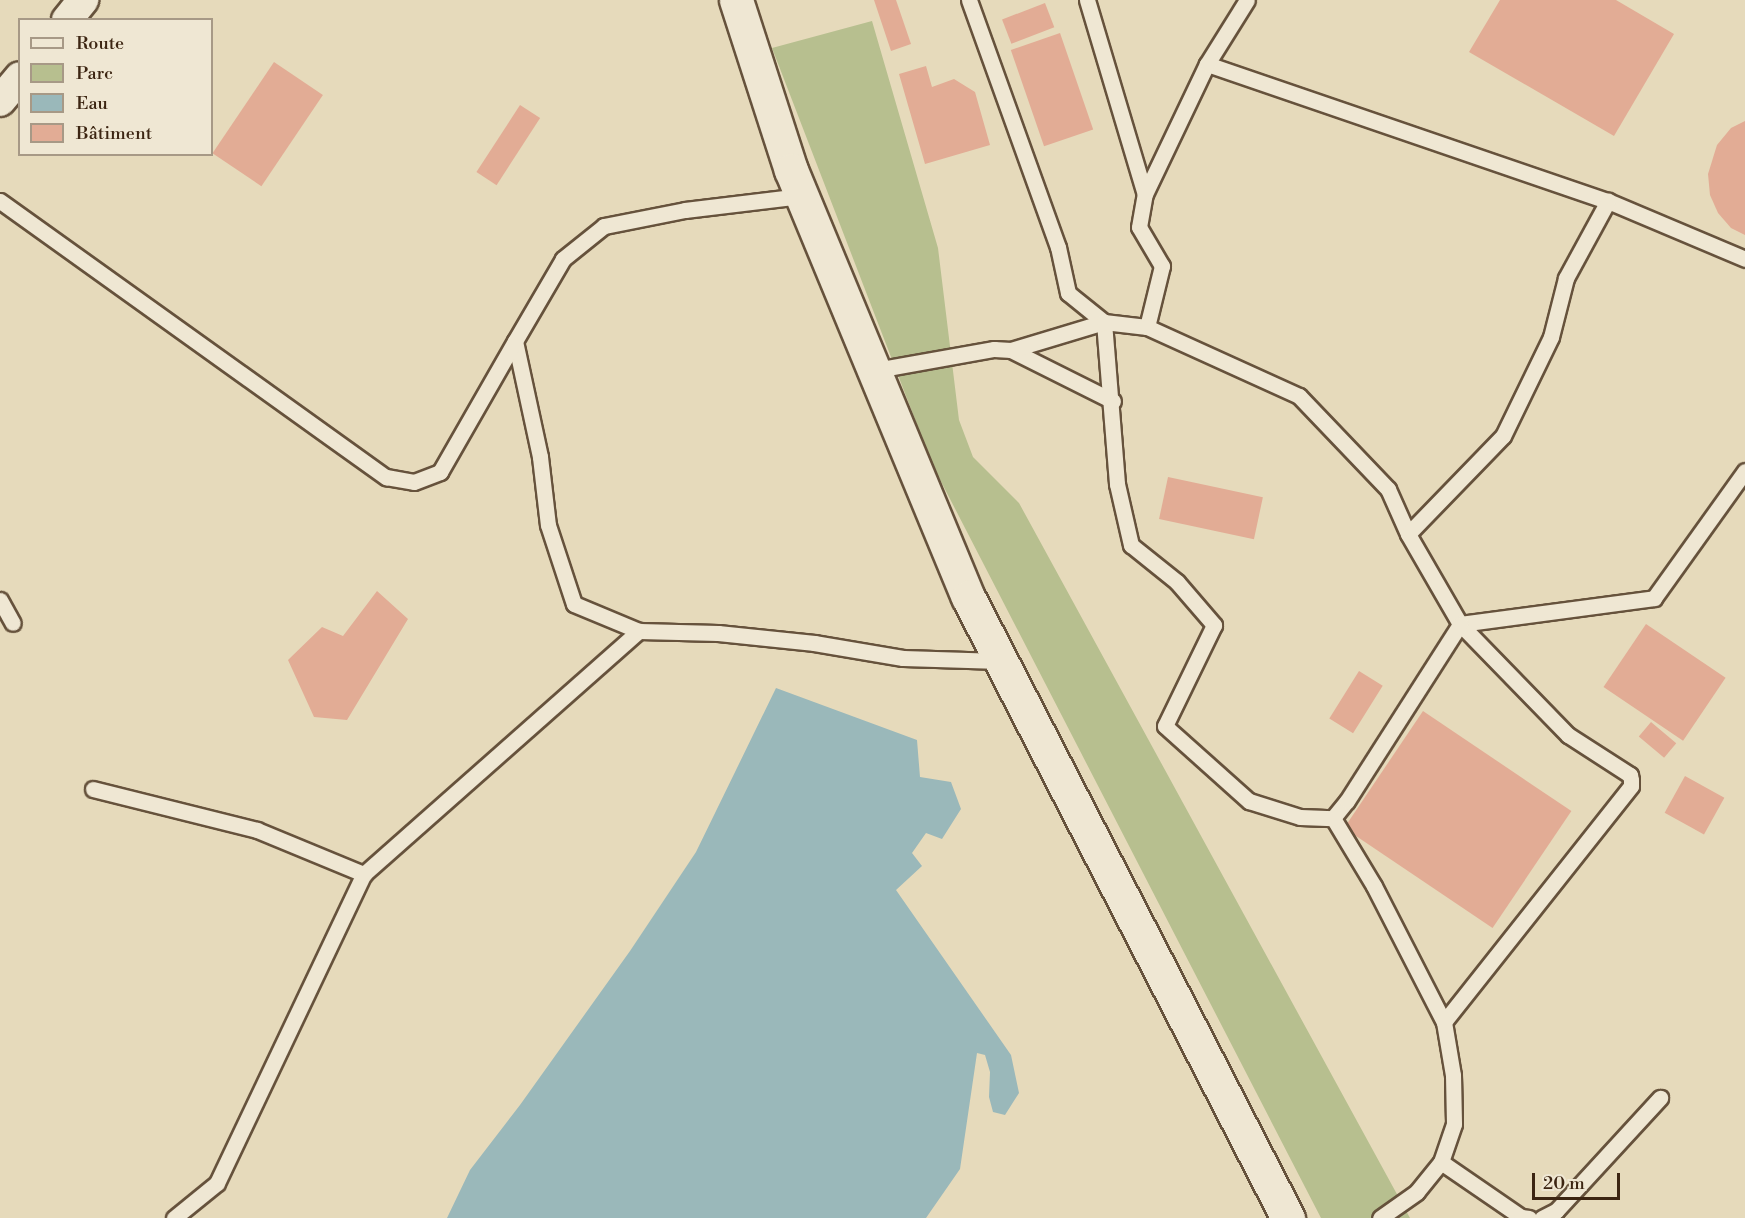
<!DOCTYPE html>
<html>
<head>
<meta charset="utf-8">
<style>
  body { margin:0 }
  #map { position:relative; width:1745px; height:1218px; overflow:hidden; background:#e6dabb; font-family:"Libre Bodoni",serif }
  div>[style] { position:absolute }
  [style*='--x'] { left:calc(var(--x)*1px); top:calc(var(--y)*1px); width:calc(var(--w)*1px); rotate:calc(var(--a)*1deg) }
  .green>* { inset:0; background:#b7bf8f }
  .water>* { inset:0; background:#9ab8ba }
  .building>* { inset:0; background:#e2ac95; transform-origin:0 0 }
  .roads { filter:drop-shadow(2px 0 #66523c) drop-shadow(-2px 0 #66523c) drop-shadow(0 2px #66523c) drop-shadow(0 -2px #66523c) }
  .service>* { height:15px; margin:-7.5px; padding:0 7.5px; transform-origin:7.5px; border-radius:7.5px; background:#efe7d3 }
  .minor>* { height:30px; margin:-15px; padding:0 15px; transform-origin:15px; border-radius:15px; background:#efe7d3 }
  .secondary>* { height:33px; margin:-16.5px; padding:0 16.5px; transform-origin:16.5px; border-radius:16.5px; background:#efe7d3 }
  span { translate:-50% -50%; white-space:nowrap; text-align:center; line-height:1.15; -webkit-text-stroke:4.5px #efe7d3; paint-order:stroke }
  .legend { position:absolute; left:18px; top:18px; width:195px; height:138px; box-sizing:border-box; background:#efe7d3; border:2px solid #a79986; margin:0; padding:8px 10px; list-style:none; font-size:18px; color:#3c2512 }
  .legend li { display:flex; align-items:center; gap:12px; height:30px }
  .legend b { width:30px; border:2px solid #a79986 }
  .scale { position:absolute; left:1532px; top:1173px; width:88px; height:27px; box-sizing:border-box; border:3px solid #3c2512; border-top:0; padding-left:8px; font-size:18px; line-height:21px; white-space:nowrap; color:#3c2512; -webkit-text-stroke:4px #efe7d3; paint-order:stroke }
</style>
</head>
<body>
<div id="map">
  <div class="green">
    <div style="clip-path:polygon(872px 21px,938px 248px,959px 420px,973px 457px,1019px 503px,1410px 1218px,1321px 1218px,933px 466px,772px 48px)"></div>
  </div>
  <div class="water">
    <div style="clip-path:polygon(776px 688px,917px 740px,920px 777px,951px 782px,961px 809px,942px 839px,926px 833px,912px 853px,922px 866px,896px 890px,1011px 1055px,1019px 1093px,1005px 1115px,993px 1112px,989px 1097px,990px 1072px,985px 1055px,977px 1053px,960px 1169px,926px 1218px,447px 1218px,470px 1170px,520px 1105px,630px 951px,696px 852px)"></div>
  </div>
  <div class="building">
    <div style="clip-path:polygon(874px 0,896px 0,911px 44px,891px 51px)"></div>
    <div style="clip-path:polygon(1500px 0,1616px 0,1674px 34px,1614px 136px,1469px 52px)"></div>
    <div style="left:1045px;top:3px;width:26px;height:46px;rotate:69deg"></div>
    <div style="left:1060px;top:33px;width:102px;height:52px;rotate:71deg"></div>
    <div style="left:274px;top:62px;width:59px;height:110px;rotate:34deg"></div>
    <div style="clip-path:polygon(926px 66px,932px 87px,954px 79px,975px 92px,990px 145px,925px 164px,899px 74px)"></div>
    <div style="left:520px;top:105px;width:24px;height:80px;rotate:33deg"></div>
    <div style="clip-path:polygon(1745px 121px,1745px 235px,1731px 228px,1718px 213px,1710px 195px,1708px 174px,1717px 145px,1731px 128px)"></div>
    <div style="left:1168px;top:477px;width:97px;height:43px;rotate:12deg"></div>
    <div style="clip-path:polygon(377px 591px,408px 619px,347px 720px,314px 717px,288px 660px,322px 627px,343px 636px)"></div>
    <div style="left:1646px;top:624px;width:96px;height:76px;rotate:34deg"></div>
    <div style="left:1359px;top:671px;width:28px;height:56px;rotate:32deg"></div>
    <div style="left:1423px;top:711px;width:179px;height:141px;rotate:34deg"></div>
    <div style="left:1651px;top:722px;width:33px;height:19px;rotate:40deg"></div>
    <div style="left:1685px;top:776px;width:45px;height:42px;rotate:29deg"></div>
  </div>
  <div class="roads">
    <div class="service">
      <div style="--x:969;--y:0;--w:263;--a:70.2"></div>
      <div style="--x:1058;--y:247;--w:47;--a:77.7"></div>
      <div style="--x:1068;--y:293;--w:46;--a:38.9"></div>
      <div style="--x:1104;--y:322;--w:163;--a:85.4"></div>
      <div style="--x:1117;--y:484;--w:63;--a:77.1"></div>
      <div style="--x:1131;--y:545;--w:59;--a:38.8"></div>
      <div style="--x:1177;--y:582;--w:57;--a:49.3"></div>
      <div style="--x:1214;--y:625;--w:112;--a:115.9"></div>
      <div style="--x:1165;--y:726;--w:113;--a:41.8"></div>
      <div style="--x:1249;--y:801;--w:53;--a:17.4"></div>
      <div style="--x:1300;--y:817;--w:33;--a:2"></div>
      <div style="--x:1087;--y:0;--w:202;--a:73.4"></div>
      <div style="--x:1207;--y:64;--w:424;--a:18.9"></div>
      <div style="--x:1608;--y:201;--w:149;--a:22.9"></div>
      <div style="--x:801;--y:196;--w:117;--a:173.1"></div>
      <div style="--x:685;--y:210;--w:83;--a:168.8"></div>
      <div style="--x:604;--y:226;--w:53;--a:141.2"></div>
      <div style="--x:563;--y:259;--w:95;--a:120.3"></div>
      <div style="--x:515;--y:341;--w:119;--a:77.8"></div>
      <div style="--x:540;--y:457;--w:68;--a:83.3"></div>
      <div style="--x:548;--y:525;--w:83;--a:71.8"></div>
      <div style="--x:574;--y:604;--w:70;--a:22.6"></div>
      <div style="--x:639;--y:631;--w:79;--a:1.5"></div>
      <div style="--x:718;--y:633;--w:97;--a:5.9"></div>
      <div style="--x:814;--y:643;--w:90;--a:9.6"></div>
      <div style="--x:903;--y:658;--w:97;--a:1.8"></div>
      <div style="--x:0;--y:201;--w:475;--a:35.6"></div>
      <div style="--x:386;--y:477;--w:28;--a:10"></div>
      <div style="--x:414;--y:482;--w:28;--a:-21"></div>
      <div style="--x:440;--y:472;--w:151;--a:-60.2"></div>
      <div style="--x:1147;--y:327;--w:63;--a:-76.2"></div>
      <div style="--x:1162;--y:266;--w:45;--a:-120.5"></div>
      <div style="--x:1139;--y:227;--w:34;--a:-80"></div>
      <div style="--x:1145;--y:194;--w:144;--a:-64.5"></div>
      <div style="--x:1207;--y:64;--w:75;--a:-58"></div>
      <div style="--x:1011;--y:350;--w:114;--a:26.6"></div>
      <div style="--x:876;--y:370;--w:120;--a:-10.1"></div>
      <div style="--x:994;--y:349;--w:17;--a:3"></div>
      <div style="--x:1011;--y:350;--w:97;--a:-16.8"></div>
      <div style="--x:1104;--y:322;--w:43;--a:6.6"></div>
      <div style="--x:1147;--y:327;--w:167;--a:24.4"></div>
      <div style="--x:1299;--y:396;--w:129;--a:46.3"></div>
      <div style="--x:1388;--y:489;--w:49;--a:66"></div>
      <div style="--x:1408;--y:534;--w:104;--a:60"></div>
      <div style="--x:1460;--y:624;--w:155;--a:45.8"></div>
      <div style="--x:1568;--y:735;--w:74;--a:32.8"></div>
      <div style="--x:1630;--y:775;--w:5;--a:79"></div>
      <div style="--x:1631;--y:780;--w:6;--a:90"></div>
      <div style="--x:1631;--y:786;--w:301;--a:128.4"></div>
      <div style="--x:1408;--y:534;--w:136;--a:-45.9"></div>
      <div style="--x:1503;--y:436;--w:110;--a:-64.1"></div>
      <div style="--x:1551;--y:337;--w:61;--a:-75.7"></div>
      <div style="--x:1566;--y:278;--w:88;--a:-61.4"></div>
      <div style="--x:0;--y:600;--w:26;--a:61"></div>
      <div style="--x:1460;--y:624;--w:196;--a:-7.6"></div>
      <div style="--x:1654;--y:598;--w:156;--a:-54.4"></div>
      <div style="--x:93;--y:789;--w:169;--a:14"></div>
      <div style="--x:257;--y:830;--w:116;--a:22.4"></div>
      <div style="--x:1333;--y:818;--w:79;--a:58.9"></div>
      <div style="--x:1374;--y:886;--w:153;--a:62.8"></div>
      <div style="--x:1444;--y:1022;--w:54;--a:80.4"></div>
      <div style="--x:1453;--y:1075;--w:49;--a:88.8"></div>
      <div style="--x:1454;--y:1124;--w:40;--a:108.9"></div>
      <div style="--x:1441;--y:1162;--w:38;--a:129"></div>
      <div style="--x:1417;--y:1192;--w:45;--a:144.9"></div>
      <div style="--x:1333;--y:818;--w:22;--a:-51"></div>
      <div style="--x:1347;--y:801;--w:210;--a:-57.4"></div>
      <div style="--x:1441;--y:1162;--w:97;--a:34.5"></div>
      <div style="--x:1521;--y:1217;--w:8;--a:7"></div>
      <div style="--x:174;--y:1218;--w:55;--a:-39.1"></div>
      <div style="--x:217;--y:1183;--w:342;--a:-64.6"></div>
      <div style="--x:364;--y:874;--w:367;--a:-41.5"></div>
      <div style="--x:1542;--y:1218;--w:16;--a:-27"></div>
      <div style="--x:1556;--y:1211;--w:154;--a:-47.4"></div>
    </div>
    <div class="minor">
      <div style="--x:67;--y:20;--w:26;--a:-51"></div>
      <div style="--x:0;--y:101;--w:31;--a:-50"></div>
    </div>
    <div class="secondary">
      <div style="--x:736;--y:0;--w:179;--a:72.1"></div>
      <div style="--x:791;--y:170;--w:462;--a:67.5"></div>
      <div style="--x:968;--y:597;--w:699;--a:62.74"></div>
    </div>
  </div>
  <ul class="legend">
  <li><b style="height:8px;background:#efe7d3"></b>Route</li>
  <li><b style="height:16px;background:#b7bf8f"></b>Parc</li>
  <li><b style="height:16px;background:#9ab8ba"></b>Eau</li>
  <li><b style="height:16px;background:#e2ac95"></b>Bâtiment</li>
  </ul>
  <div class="scale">20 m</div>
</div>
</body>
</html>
